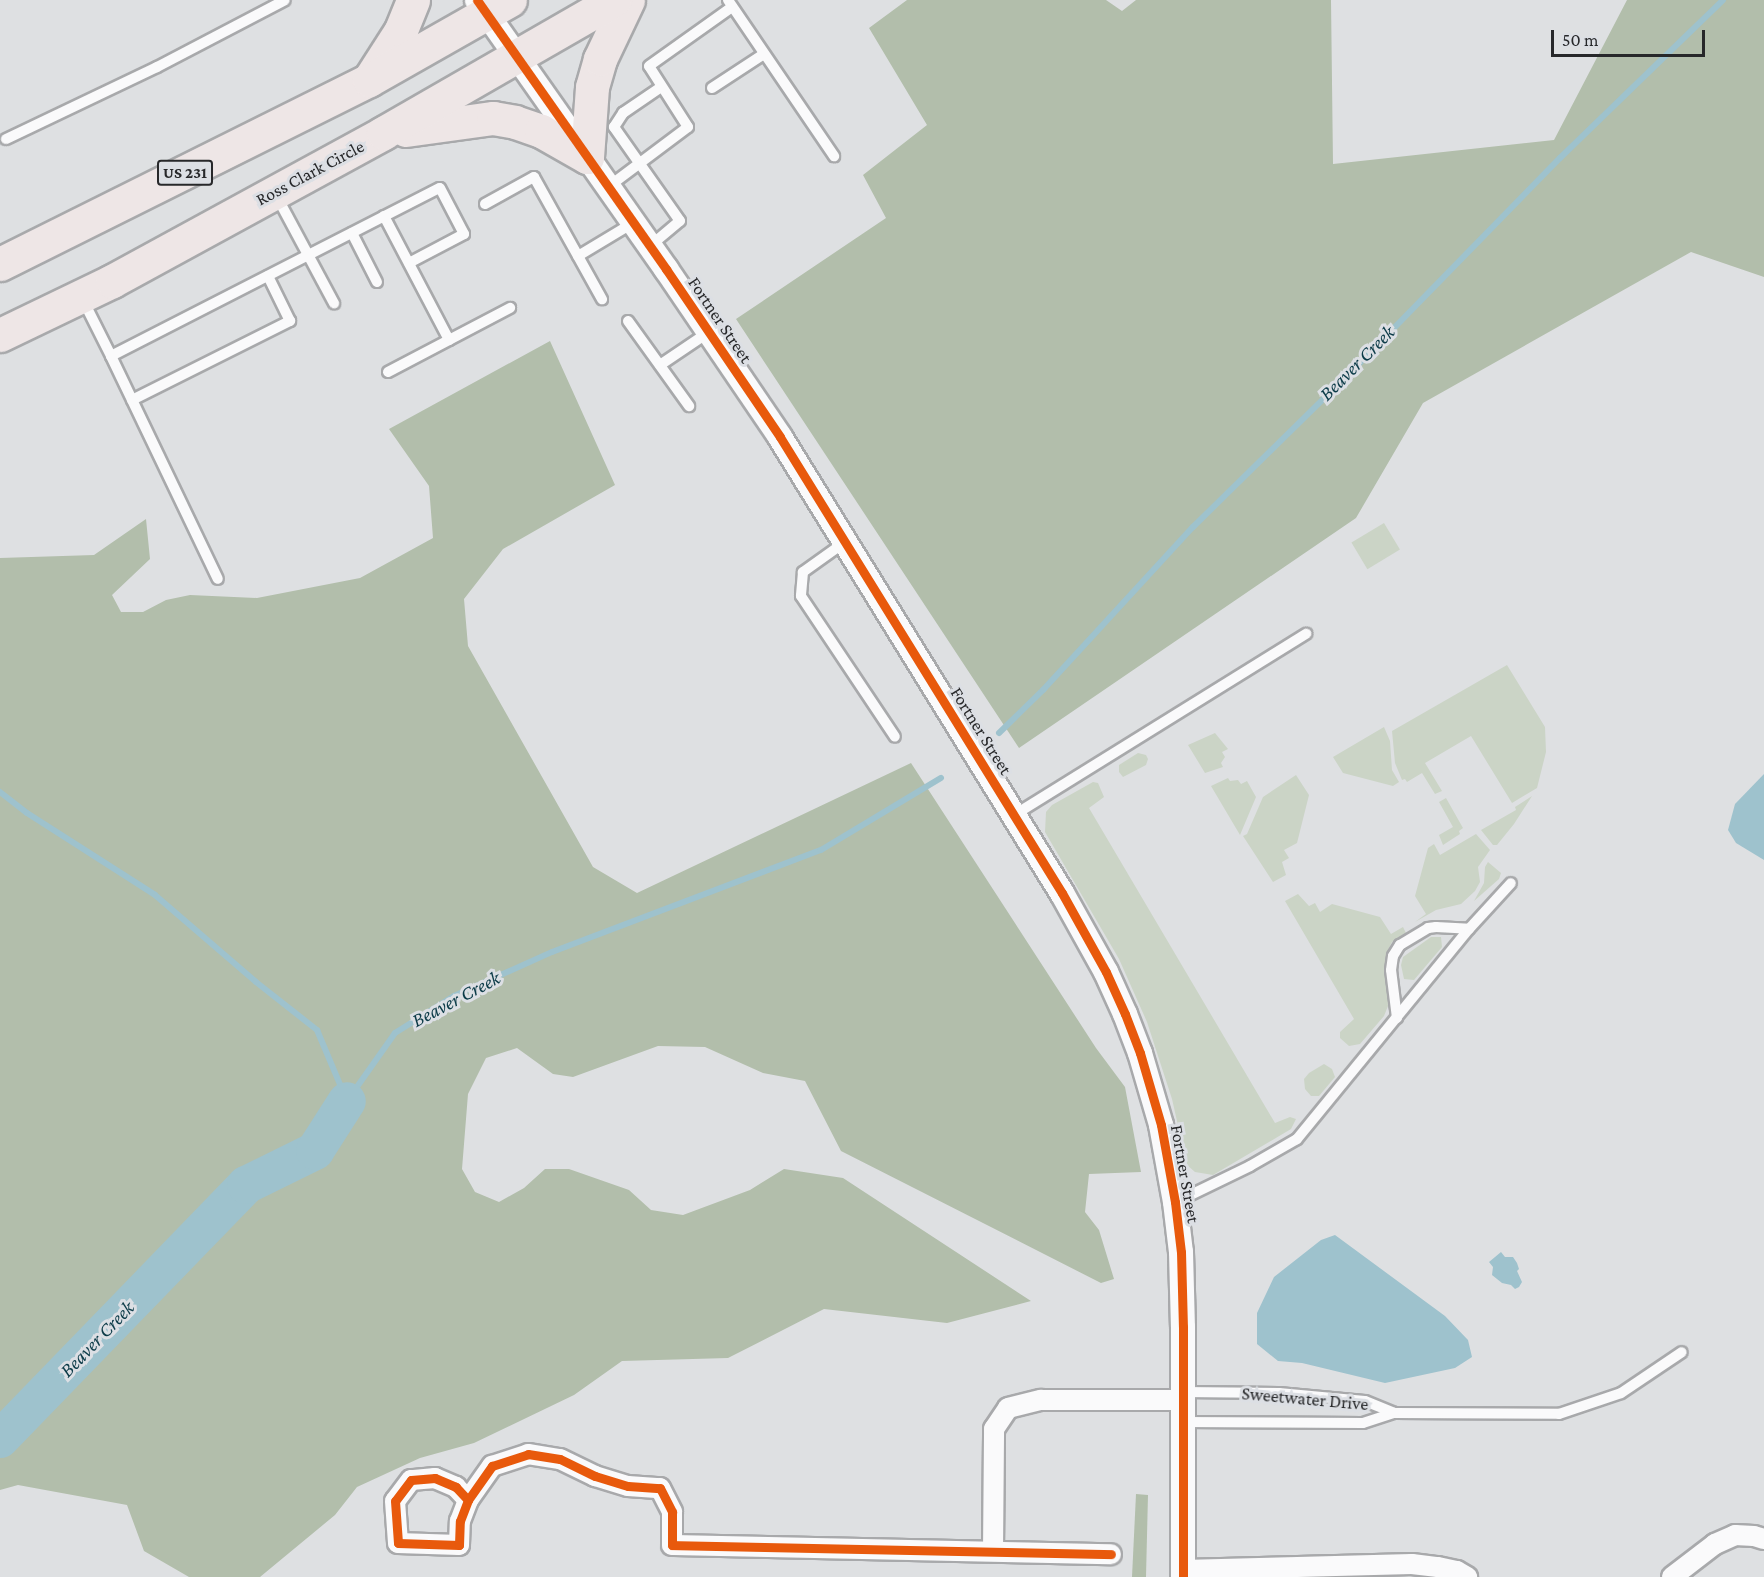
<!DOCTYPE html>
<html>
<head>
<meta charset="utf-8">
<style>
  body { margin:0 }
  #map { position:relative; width:1764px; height:1577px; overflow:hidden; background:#dee0e2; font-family:"Crimson Pro",serif }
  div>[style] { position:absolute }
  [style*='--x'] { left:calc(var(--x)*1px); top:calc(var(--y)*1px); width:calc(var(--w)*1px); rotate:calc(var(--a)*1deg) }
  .green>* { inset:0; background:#cbd4c6; transform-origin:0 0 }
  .forest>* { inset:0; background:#b2beab }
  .water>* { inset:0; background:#9ec2cd }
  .stream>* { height:6px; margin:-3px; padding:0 3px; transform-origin:3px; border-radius:3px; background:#9ec2cd }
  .river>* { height:38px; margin:-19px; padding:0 19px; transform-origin:19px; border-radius:19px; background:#9ec2cd }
  .roads { filter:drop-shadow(2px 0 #a8a9ab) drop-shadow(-2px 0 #a8a9ab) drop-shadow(0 2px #a8a9ab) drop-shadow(0 -2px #a8a9ab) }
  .service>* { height:10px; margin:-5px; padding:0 5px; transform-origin:5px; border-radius:5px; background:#fafafb }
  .minor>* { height:20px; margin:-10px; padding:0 10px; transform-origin:10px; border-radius:10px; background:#fafafb }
  .tertiary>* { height:24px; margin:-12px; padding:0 12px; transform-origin:12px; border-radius:12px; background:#fafafb }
  .trunk>* { height:33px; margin:-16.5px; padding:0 16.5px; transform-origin:16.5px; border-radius:16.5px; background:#eee6e6 }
  .cycleway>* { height:9px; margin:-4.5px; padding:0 4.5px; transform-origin:4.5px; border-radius:4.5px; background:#e8590c }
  span { translate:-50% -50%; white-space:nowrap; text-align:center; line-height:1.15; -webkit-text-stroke:6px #dcdfe4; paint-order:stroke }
  .shield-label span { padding:2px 4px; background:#dcdfe4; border:2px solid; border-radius:4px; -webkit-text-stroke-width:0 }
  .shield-label { font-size:16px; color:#27282a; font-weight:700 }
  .street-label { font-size:18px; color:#27282a }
  .water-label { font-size:20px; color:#0c3b48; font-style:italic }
  .scale { position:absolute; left:1551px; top:30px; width:154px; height:27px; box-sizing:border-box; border:3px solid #27282a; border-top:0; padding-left:8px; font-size:18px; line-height:21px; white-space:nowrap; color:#27282a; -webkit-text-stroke:4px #dcdfe4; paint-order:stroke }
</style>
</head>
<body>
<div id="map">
  <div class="green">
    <div style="left:1384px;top:523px;width:31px;height:38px;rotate:59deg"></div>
    <div style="clip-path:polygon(1507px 665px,1545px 727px,1546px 752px,1537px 788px,1512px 803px,1471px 736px,1425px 763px,1442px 791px,1435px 794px,1422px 773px,1407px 782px,1405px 779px,1402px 780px,1395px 763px,1392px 731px)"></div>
    <div style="clip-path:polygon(1384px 727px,1390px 741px,1392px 770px,1399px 782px,1393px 786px,1343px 773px,1333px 757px)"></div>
    <div style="clip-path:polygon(1215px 733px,1228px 749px,1222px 752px,1225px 757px,1221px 763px,1223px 767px,1205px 773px,1188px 745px)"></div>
    <div style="clip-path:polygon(1138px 753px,1146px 755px,1148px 759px,1146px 765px,1123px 777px,1119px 772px,1119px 765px)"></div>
    <div style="clip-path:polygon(1296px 775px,1309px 795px,1297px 843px,1284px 850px,1289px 858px,1282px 862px,1286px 875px,1273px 882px,1243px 836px,1247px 834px,1263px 797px)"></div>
    <div style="clip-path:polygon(1228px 778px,1230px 781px,1238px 780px,1241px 784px,1247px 781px,1256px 797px,1240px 835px,1211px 786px)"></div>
    <div style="clip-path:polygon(1093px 782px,1098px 783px,1104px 797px,1089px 808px,1275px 1123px,1290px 1117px,1296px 1119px,1291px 1129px,1213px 1175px,1195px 1172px,1187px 1165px,1172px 1099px,1147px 1022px,1119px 959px,1045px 832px,1046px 812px,1052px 805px)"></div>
    <div style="clip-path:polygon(1532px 796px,1514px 824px,1497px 845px,1493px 845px,1481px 830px,1516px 810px,1515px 807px)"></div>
    <div style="clip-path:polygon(1446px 798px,1463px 828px,1459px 831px,1460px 834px,1443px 845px,1439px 835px,1453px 827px,1439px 802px)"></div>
    <div style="clip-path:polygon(1476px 834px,1490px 850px,1478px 867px,1480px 882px,1475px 891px,1461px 904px,1436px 910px,1415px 922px,1426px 914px,1415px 896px,1428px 848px,1434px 844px,1440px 855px)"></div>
    <div style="clip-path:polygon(1488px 862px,1501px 873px,1499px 879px,1474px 901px,1484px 883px,1485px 867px)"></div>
    <div style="clip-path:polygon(1298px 894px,1309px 906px,1315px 903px,1320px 912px,1332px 904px,1380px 917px,1391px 934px,1403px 927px,1406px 933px,1392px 942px,1386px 954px,1388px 1006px,1384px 1016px,1360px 1044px,1349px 1046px,1340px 1038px,1340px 1032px,1354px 1019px,1285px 901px)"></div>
    <div style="clip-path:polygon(1431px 937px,1441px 937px,1442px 947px,1414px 980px,1404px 979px,1401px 965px,1403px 957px)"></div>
    <div style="clip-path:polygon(1324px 1064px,1332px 1069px,1335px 1077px,1319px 1096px,1311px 1096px,1305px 1089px,1304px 1079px,1309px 1073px)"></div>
  </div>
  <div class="forest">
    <div style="clip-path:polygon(907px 0,1106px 0,1122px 11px,1136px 0,1331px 0,1333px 164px,1554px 140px,1627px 0,1764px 0,1764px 277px,1691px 252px,1423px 403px,1356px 518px,1019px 748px,736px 319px,886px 218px,863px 175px,927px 125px,869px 28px)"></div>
    <div style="clip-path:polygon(550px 341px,615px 485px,503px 549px,464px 599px,468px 646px,593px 867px,637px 893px,911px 763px,1096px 1048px,1125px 1087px,1141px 1172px,1089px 1174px,1085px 1212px,1099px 1230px,1114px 1279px,1101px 1283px,841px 1151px,805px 1081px,763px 1073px,705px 1047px,658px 1046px,573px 1077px,553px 1074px,517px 1048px,486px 1058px,468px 1094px,462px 1169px,475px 1192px,499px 1202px,524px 1188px,545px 1169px,569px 1169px,629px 1190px,651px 1210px,683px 1215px,750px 1190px,784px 1169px,843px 1178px,1031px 1301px,947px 1323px,824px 1309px,728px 1358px,622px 1361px,574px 1395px,474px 1443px,420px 1458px,357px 1487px,335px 1515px,260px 1577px,189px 1577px,144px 1551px,127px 1505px,18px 1485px,0 1490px,0 558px,94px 555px,146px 519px,150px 559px,112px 595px,121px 612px,143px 612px,166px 600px,190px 595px,257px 598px,360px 578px,433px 538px,429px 486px,389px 429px)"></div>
    <div style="clip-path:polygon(1136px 1494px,1148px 1495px,1146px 1577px,1132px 1577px)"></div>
  </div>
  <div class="water">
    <div style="clip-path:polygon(1764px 774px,1764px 860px,1736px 843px,1728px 830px,1735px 804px)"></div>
    <div style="clip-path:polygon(1335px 1235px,1445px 1316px,1468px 1340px,1472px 1357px,1455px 1368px,1385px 1383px,1302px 1363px,1278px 1361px,1257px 1344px,1257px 1313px,1274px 1277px,1321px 1240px)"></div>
    <div style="clip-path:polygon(1501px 1252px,1505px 1257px,1513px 1257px,1517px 1263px,1519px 1269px,1517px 1271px,1522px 1282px,1519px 1287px,1515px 1289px,1511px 1285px,1502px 1283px,1492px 1275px,1493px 1267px,1489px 1262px)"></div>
  </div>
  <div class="stream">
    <div style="--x:999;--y:733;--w:62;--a:-44.3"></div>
    <div style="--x:1043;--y:690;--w:222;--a:-47.4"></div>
    <div style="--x:1193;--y:527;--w:226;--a:-44.5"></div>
    <div style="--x:1354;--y:369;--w:295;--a:-45.7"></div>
    <div style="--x:1560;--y:158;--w:227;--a:-44.1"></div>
    <div style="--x:0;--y:792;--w:34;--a:38"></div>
    <div style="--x:27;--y:813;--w:152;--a:32.6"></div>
    <div style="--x:155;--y:895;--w:133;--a:40.7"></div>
    <div style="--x:256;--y:982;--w:78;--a:38.2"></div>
    <div style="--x:317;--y:1030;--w:77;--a:67.1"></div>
    <div style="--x:347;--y:1101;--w:83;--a:-54.8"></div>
    <div style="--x:395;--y:1033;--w:70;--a:-32.1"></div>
    <div style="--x:454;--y:996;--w:107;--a:-24.2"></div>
    <div style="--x:552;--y:952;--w:288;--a:-20.8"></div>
    <div style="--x:821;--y:850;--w:140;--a:-31"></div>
  </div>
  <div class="river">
    <div style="--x:0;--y:1439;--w:354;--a:-45.9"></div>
    <div style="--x:246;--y:1185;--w:77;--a:-26.2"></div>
    <div style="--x:315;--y:1151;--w:59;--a:-57.4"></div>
  </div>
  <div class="roads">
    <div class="service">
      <div style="--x:728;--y:0;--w:189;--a:55.8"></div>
      <div style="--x:712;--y:88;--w:62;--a:-33.2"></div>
      <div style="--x:6;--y:139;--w:167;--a:-25.5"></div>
      <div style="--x:157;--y:67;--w:144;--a:-27.6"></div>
      <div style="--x:608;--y:187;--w:100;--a:-36.9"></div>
      <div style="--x:688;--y:127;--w:72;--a:-122.6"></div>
      <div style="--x:649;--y:66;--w:102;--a:-35.4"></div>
      <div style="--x:276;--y:195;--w:123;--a:61.8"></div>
      <div style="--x:485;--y:204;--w:56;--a:-28.9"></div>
      <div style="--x:534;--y:177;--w:140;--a:60.9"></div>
      <div style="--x:384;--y:216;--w:140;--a:62.3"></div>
      <div style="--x:352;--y:233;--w:55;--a:63"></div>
      <div style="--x:650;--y:246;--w:39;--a:-40"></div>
      <div style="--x:680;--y:221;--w:115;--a:-125.1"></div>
      <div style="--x:614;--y:127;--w:17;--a:-57"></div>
      <div style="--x:623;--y:113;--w:46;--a:-34.4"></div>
      <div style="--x:578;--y:256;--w:64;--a:-31"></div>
      <div style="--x:83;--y:300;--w:63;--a:63.4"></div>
      <div style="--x:111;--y:356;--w:369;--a:-27.1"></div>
      <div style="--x:440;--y:188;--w:52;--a:62.4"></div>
      <div style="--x:464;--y:234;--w:62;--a:152.2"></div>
      <div style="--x:628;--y:321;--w:105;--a:54.3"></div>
      <div style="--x:111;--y:356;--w:247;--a:64.4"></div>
      <div style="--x:660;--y:365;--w:59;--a:-34"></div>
      <div style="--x:388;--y:372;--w:138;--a:-27.7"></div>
      <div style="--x:132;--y:400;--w:177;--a:-26.6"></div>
      <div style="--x:290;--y:321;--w:50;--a:-116.1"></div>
      <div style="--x:845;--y:542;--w:52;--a:144.5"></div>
      <div style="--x:803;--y:572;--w:24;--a:95"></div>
      <div style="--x:801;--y:596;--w:169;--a:56.3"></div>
      <div style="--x:1014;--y:815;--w:344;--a:-31.8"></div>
      <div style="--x:1397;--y:1018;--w:48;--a:-97.1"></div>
      <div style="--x:1391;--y:970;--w:14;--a:-82"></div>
      <div style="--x:1393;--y:956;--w:13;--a:-58"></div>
      <div style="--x:1400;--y:945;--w:33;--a:-31"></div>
      <div style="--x:1428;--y:928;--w:8;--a:-7"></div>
      <div style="--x:1436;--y:927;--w:33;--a:3"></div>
      <div style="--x:1176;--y:1202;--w:82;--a:-25.9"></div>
      <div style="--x:1250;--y:1166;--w:54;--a:-29.9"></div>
      <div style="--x:1297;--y:1139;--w:271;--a:-50.7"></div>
      <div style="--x:1469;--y:929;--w:62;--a:-47.6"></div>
      <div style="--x:1183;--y:1392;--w:96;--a:0.6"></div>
      <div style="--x:1279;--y:1393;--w:86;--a:5.3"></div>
      <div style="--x:1365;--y:1401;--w:31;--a:22"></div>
      <div style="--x:1183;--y:1422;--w:180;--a:0.3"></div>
      <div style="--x:1363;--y:1423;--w:33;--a:-18"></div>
      <div style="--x:1394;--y:1413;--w:165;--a:0.3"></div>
      <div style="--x:1559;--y:1414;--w:65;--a:-18.7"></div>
      <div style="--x:1621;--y:1393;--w:73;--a:-33.9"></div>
    </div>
    <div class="minor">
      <div style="--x:468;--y:1500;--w:18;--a:-133"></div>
      <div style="--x:456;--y:1487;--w:23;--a:-157"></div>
      <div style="--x:435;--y:1478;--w:24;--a:175"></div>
      <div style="--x:411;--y:1480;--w:26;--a:127"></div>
      <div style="--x:395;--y:1501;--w:42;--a:85.9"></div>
      <div style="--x:398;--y:1543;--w:61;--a:1.9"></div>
      <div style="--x:459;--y:1545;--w:24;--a:-88"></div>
      <div style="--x:460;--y:1521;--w:22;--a:-69"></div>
      <div style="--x:468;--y:1500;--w:42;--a:-54.8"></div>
      <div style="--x:492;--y:1466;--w:38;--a:-18"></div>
      <div style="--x:528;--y:1454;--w:32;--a:9"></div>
      <div style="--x:560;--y:1459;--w:39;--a:26"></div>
      <div style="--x:595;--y:1476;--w:34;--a:17"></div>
      <div style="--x:628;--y:1486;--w:32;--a:4"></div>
      <div style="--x:660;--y:1488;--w:27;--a:63"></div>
      <div style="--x:672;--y:1512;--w:33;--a:90"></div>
      <div style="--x:672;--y:1545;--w:439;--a:1.2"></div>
      <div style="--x:993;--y:1551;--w:122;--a:-89.5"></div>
      <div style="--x:994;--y:1429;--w:25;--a:-56"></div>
      <div style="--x:1008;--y:1408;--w:34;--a:-14"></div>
      <div style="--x:1041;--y:1400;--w:142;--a:0"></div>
      <div style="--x:1183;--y:1570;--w:229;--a:-1.5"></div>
      <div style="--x:1412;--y:1564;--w:26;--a:7"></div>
      <div style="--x:1438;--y:1567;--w:19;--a:12"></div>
      <div style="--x:1457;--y:1571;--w:12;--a:31"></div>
      <div style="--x:1672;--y:1577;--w:54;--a:-37.5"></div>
      <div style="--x:1715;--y:1544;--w:22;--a:-24"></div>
      <div style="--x:1735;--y:1535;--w:19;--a:3"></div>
      <div style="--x:1754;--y:1536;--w:10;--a:17"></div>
    </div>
    <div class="tertiary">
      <div style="--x:477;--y:0;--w:329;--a:54.9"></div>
      <div style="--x:666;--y:269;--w:203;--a:55.8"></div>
      <div style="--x:780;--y:437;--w:536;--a:58.27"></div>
      <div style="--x:1062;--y:893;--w:90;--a:60.9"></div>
      <div style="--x:1106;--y:972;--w:46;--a:65.7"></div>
      <div style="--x:1125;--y:1014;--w:42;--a:69"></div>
      <div style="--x:1140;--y:1053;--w:75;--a:73.7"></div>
      <div style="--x:1161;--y:1125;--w:78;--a:79.7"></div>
      <div style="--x:1175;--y:1202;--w:50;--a:83.2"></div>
      <div style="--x:1181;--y:1252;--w:75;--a:88.5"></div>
      <div style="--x:1183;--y:1327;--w:250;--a:90"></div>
    </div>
    <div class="trunk">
      <div style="--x:371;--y:77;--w:56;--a:-57.4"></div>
      <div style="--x:401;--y:30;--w:32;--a:-68"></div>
      <div style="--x:406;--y:130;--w:88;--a:-7.9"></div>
      <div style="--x:493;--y:118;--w:22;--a:10"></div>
      <div style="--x:515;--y:122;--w:28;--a:19"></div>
      <div style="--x:541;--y:131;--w:53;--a:29.5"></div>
      <div style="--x:587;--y:157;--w:70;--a:-85.9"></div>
      <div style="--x:592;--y:87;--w:29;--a:-74"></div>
      <div style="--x:600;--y:59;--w:65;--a:-64.6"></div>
      <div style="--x:0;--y:264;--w:412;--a:-26.5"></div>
      <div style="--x:369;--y:80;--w:162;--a:-29.6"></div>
      <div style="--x:0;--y:335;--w:124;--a:-25.7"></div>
      <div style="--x:112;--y:281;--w:309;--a:-28.6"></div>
      <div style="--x:383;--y:133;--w:267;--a:-29.9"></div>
    </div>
  </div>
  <div class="cycleway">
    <div style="--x:477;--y:0;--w:329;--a:54.9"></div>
    <div style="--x:666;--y:269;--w:203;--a:55.8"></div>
    <div style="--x:780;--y:437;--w:536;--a:58.27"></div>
    <div style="--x:1062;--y:893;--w:90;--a:60.9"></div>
    <div style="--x:1106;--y:972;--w:46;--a:65.7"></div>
    <div style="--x:1125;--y:1014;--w:42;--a:69"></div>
    <div style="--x:1140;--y:1053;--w:75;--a:73.7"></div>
    <div style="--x:1161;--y:1125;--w:78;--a:79.7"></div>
    <div style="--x:1175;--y:1202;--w:50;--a:83.2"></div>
    <div style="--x:1181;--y:1252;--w:75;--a:88.5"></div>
    <div style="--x:1183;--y:1327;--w:250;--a:90"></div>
    <div style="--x:468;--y:1500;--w:18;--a:-133"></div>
    <div style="--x:456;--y:1487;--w:23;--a:-157"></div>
    <div style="--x:435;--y:1478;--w:24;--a:175"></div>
    <div style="--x:411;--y:1480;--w:26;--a:127"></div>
    <div style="--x:395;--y:1501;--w:42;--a:85.9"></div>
    <div style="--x:398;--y:1543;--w:61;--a:1.9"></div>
    <div style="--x:459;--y:1545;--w:24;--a:-88"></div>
    <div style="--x:460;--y:1521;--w:22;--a:-69"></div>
    <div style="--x:468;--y:1500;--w:42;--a:-54.8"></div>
    <div style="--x:492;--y:1466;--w:38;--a:-18"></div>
    <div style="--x:528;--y:1454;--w:32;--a:9"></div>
    <div style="--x:560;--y:1459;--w:39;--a:26"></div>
    <div style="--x:595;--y:1476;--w:34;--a:17"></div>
    <div style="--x:628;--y:1486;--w:32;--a:4"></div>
    <div style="--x:660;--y:1488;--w:27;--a:63"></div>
    <div style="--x:672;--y:1512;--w:33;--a:90"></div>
    <div style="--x:672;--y:1545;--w:439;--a:1.2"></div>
  </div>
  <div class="shield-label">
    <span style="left:185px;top:173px">US 231</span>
  </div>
  <div class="street-label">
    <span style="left:310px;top:173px;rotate:-28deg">Ross Clark Circle</span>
    <span style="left:720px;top:320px;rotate:56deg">Fortner Street</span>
    <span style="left:981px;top:731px;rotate:58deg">Fortner Street</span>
    <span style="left:1185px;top:1174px;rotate:80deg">Fortner Street</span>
    <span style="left:1305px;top:1399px;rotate:5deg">Sweetwater Drive</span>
  </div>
  <div class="water-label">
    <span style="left:1357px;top:363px;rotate:-45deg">Beaver Creek</span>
    <span style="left:456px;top:999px;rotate:-28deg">Beaver Creek</span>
    <span style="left:97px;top:1339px;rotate:-46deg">Beaver Creek</span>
  </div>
  <div class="scale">50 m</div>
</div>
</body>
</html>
